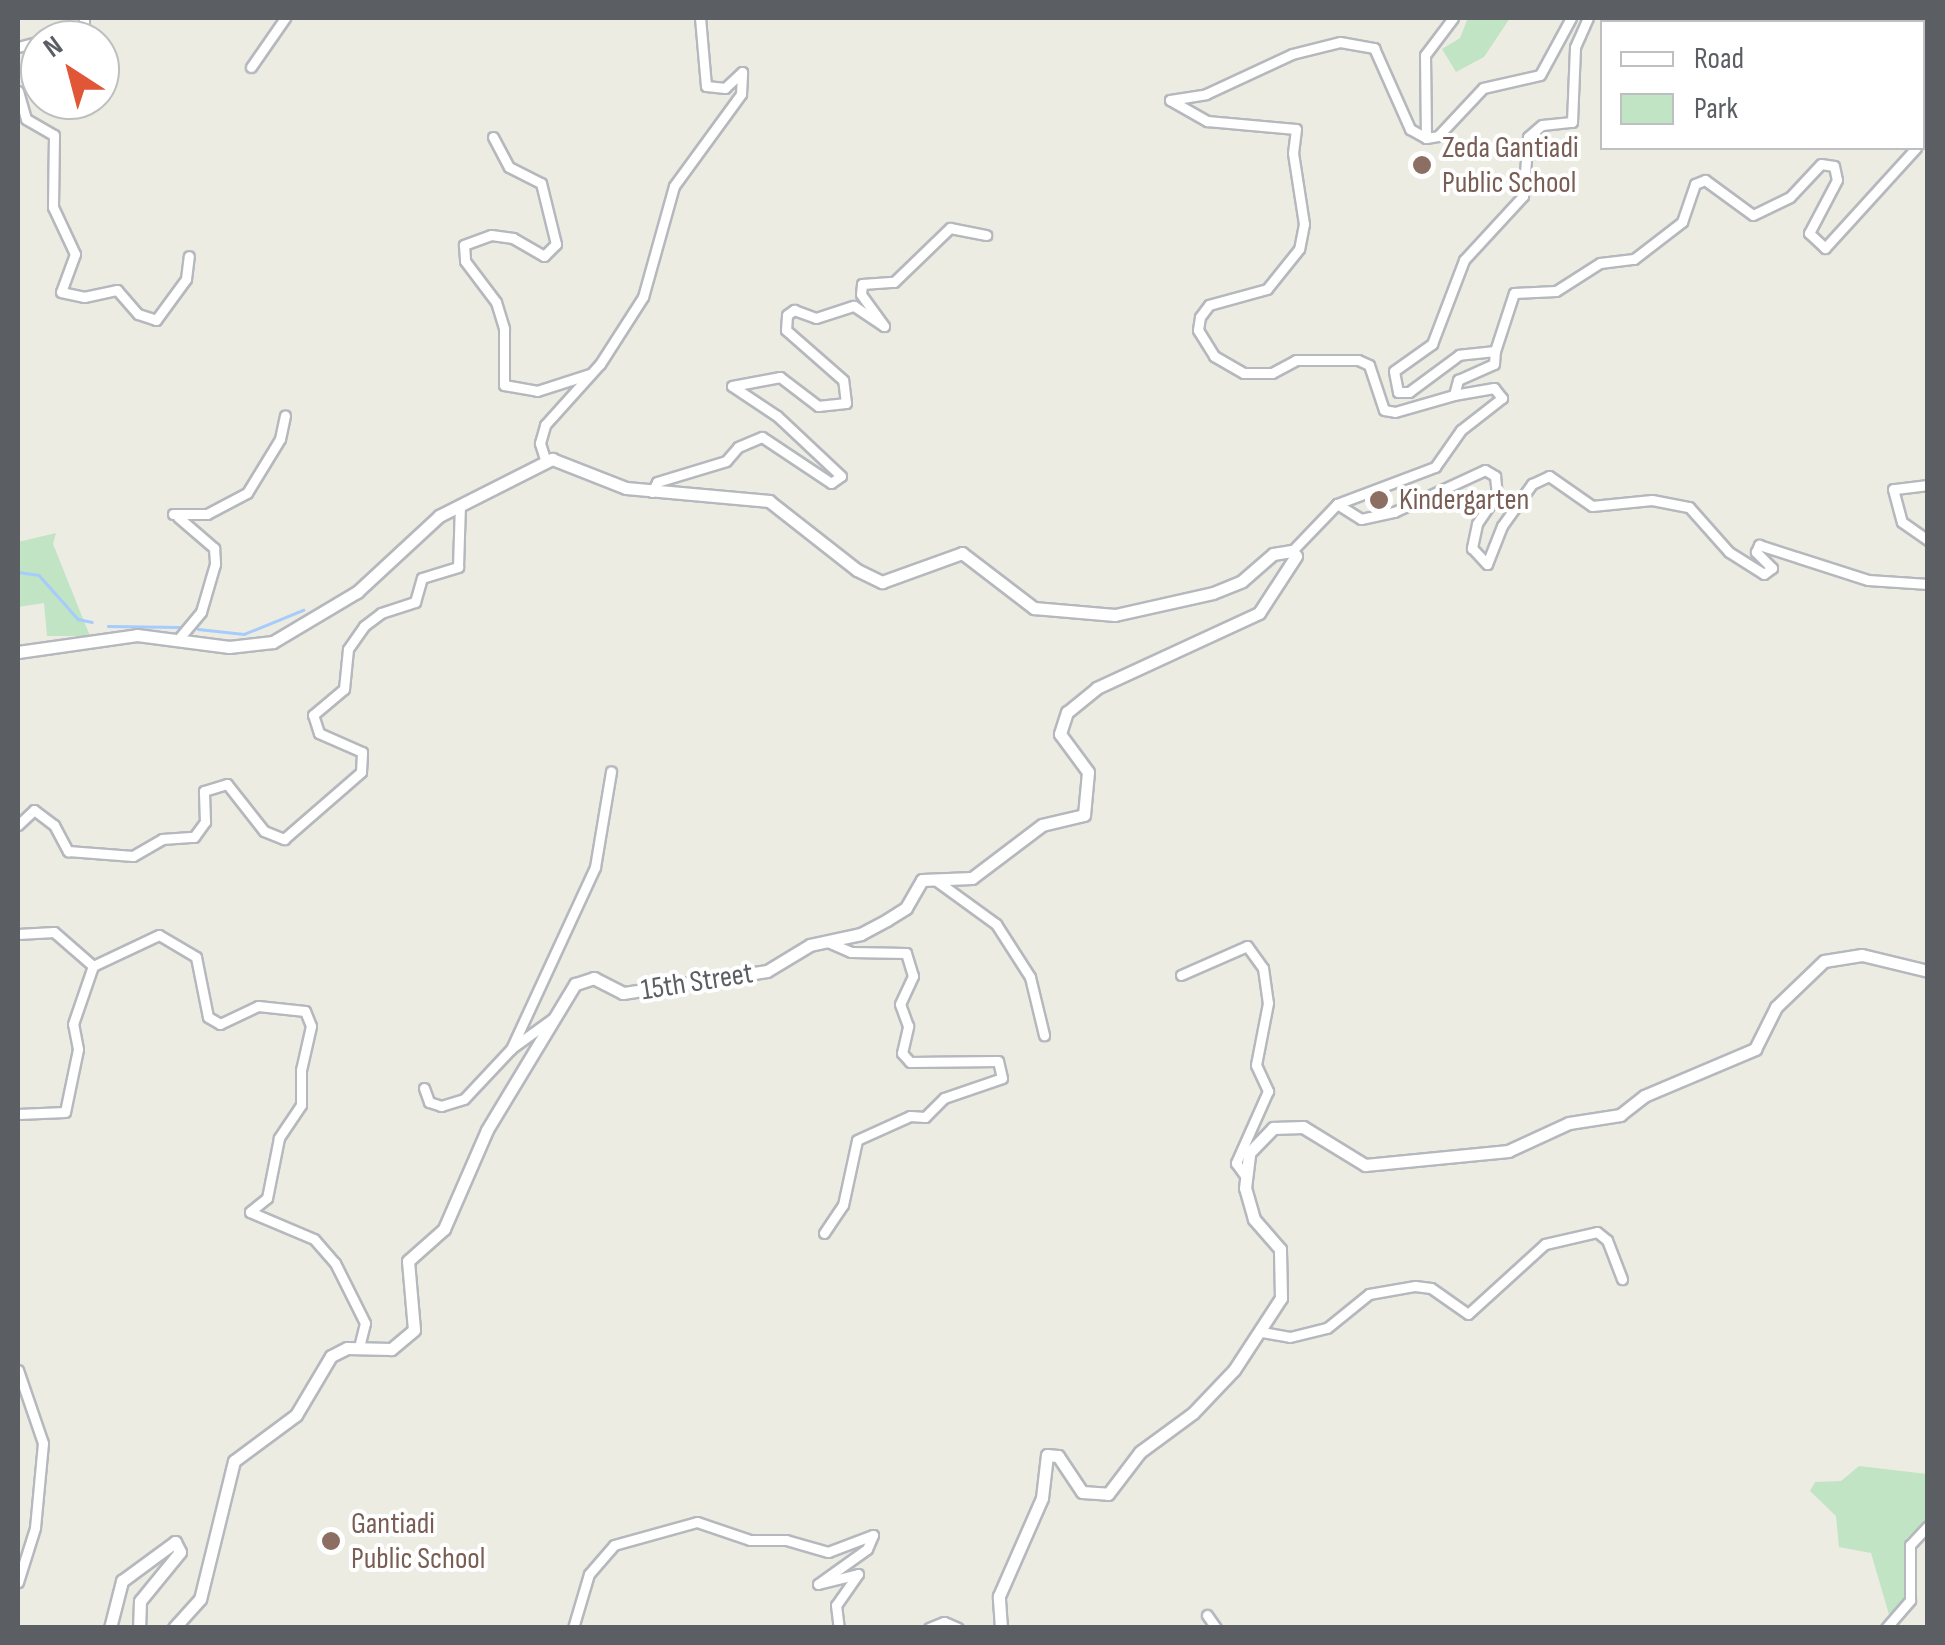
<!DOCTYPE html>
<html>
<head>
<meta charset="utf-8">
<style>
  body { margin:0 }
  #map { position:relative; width:1945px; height:1645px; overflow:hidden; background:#edece3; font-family:"Sofia Sans Condensed",sans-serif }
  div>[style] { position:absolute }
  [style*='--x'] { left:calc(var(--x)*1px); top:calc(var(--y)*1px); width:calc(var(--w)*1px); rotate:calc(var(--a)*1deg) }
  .green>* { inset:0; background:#c0e4c4 }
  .stream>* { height:2.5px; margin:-1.25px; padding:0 1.25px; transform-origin:1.25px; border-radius:1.25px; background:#a5ccfb }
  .roads { filter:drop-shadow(2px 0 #b5b8bd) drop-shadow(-2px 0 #b5b8bd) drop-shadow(0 2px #b5b8bd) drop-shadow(0 -2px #b5b8bd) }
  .street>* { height:9px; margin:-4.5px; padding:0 4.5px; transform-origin:4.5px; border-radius:4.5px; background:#fff }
  .secondary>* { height:11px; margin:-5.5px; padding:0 5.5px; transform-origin:5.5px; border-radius:5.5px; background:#fff }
  .dots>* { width:28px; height:28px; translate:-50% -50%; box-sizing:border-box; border:5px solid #fff; border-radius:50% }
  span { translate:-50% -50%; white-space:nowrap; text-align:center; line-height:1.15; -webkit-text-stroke:8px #fff; paint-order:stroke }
  .education-label { font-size:30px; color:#785e54 }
  .left { translate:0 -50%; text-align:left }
  .street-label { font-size:30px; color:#5b5e63 }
  .frame { position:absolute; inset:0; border:20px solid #5b5e63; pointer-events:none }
  .legend { position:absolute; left:1600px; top:20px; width:325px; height:130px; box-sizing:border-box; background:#fff; border:2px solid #bdbfc1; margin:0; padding:12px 18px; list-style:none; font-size:30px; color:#5b5e63 }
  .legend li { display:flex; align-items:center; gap:20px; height:50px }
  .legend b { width:50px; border:2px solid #bdbfc1 }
  .north { position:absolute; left:20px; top:20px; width:100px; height:100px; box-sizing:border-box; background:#fff; border:2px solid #bdbfc1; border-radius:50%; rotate:324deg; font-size:28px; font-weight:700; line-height:40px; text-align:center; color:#5b5e63 }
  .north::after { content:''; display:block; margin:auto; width:35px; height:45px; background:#e05636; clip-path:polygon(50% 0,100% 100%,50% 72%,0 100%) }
</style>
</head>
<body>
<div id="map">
  <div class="green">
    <div style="clip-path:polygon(1468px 18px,1510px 18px,1484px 57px,1456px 72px,1442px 49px,1460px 38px)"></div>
    <div style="clip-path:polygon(56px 533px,53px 544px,90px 636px,47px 636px,44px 603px,18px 607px,18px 542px)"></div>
    <div style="clip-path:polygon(1859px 1466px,1927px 1474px,1927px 1519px,1906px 1539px,1908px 1600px,1890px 1618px,1871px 1553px,1839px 1547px,1836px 1516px,1810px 1491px,1815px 1482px,1841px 1481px)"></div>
  </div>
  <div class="stream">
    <div style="--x:18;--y:572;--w:21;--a:8"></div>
    <div style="--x:39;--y:575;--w:59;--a:48.4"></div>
    <div style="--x:78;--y:619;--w:14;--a:12"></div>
    <div style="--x:108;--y:626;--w:72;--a:0.8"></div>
    <div style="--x:198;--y:629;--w:46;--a:6.2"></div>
    <div style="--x:244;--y:634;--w:64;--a:-22.1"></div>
  </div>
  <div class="roads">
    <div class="street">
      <div style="--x:1453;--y:18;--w:46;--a:127.1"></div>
      <div style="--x:1425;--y:55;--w:83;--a:89.3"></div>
      <div style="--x:1426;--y:138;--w:12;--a:-9"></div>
      <div style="--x:1438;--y:136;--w:66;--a:-46.8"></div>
      <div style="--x:1483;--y:88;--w:58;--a:-12.8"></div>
      <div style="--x:1540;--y:75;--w:65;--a:-61.5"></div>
      <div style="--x:46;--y:40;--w:40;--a:-16"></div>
      <div style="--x:84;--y:29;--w:11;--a:-90"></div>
      <div style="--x:18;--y:47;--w:23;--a:-15"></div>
      <div style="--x:251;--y:67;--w:60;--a:-55.2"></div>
      <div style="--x:18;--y:91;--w:29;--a:74"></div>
      <div style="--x:26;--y:119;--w:32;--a:30"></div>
      <div style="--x:54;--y:135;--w:72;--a:90.8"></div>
      <div style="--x:53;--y:207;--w:52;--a:64.9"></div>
      <div style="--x:75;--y:254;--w:40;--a:110.2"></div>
      <div style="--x:61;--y:292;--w:24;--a:12"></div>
      <div style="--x:84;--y:297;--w:34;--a:-12"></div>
      <div style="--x:117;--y:290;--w:32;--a:49"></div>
      <div style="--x:138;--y:314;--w:19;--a:18"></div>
      <div style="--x:156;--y:320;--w:51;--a:-53.8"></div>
      <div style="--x:186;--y:279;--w:23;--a:-83"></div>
      <div style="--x:1170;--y:100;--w:43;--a:29.6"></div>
      <div style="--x:1207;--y:121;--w:89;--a:5.1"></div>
      <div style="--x:1296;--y:129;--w:24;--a:97"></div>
      <div style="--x:1293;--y:153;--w:72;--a:81.2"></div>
      <div style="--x:1304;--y:224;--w:25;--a:101"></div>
      <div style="--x:1299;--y:249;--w:51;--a:128.7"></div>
      <div style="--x:1267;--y:289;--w:60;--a:164.6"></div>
      <div style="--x:1209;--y:305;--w:15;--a:127"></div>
      <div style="--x:1200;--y:317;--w:13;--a:99"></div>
      <div style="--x:1198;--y:330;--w:31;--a:58"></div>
      <div style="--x:1214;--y:356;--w:34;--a:30"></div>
      <div style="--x:1244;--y:373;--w:28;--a:0"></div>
      <div style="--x:1272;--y:373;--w:27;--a:-28"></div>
      <div style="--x:1296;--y:360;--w:62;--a:0"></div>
      <div style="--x:1358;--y:360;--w:12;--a:24"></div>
      <div style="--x:1369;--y:365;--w:47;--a:71.6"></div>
      <div style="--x:1384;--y:410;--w:11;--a:10"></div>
      <div style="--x:1395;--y:412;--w:61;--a:-16.1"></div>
      <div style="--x:1170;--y:100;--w:36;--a:-9"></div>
      <div style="--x:1206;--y:94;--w:95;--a:-24.9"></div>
      <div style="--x:1292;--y:54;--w:49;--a:-14"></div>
      <div style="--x:1340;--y:42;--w:35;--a:10"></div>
      <div style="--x:1374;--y:48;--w:89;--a:66"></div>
      <div style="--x:1410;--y:129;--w:18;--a:29"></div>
      <div style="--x:493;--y:137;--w:34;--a:62"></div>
      <div style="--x:509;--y:167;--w:36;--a:27"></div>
      <div style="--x:541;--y:183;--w:63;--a:76.2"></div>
      <div style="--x:556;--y:244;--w:17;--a:135"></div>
      <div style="--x:544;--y:256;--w:36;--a:-150"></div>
      <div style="--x:513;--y:238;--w:22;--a:-172"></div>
      <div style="--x:491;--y:235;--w:29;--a:160"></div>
      <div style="--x:464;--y:245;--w:16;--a:86"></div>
      <div style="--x:465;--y:261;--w:51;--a:52.9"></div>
      <div style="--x:496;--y:302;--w:28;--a:73"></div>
      <div style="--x:504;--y:329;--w:56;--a:90"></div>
      <div style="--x:504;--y:385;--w:34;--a:10"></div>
      <div style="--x:537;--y:391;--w:56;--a:-17.8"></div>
      <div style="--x:1922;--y:137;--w:8;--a:-45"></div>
      <div style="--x:1495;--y:351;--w:61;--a:-71.9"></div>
      <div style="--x:1514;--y:293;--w:42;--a:-2.7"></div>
      <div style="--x:1556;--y:291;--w:52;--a:-32.5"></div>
      <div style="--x:1600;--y:263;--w:34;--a:-7"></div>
      <div style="--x:1634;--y:259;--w:61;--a:-37.6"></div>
      <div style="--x:1682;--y:222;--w:40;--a:-71.1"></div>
      <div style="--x:1695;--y:184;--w:11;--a:-22"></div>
      <div style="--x:1705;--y:180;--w:59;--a:36.1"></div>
      <div style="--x:1753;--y:215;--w:41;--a:-25.9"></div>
      <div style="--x:1790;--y:197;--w:45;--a:-46.8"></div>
      <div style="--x:1821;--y:164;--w:13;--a:9"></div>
      <div style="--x:1834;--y:166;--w:14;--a:78"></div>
      <div style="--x:1837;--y:180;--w:60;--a:117.8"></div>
      <div style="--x:1809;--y:233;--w:22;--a:43"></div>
      <div style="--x:1825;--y:248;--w:135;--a:-47.7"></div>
      <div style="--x:732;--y:386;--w:49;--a:-10.6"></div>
      <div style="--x:780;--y:377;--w:48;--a:37.3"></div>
      <div style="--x:818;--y:406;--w:28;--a:-6"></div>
      <div style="--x:846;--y:403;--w:23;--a:-97"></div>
      <div style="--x:843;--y:380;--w:76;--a:-138.7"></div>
      <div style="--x:786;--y:330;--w:15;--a:-86"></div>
      <div style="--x:787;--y:315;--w:9;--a:-36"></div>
      <div style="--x:794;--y:310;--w:23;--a:20"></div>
      <div style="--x:816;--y:318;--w:40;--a:-18"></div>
      <div style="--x:854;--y:306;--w:36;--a:34"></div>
      <div style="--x:884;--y:326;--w:39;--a:-126"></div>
      <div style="--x:861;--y:294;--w:10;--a:-84"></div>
      <div style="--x:862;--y:284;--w:32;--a:-4"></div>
      <div style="--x:894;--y:282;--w:78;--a:-44"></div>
      <div style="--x:950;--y:228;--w:37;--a:11"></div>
      <div style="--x:546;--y:462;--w:20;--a:-108"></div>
      <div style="--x:540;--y:443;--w:19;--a:-74"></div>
      <div style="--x:545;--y:425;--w:82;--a:-48"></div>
      <div style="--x:600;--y:364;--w:80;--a:-57.3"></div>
      <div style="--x:643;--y:297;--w:115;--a:-74.4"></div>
      <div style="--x:674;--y:186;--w:114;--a:-53.9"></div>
      <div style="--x:741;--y:94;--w:22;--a:-87"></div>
      <div style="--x:742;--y:72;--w:23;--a:137"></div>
      <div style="--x:725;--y:88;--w:19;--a:-174"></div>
      <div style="--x:706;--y:86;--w:68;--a:-95"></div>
      <div style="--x:1928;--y:485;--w:35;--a:173"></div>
      <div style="--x:1893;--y:489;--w:34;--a:75"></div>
      <div style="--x:1902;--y:522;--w:32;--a:35"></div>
      <div style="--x:652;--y:492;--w:11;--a:-63"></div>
      <div style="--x:657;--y:482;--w:72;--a:-16.9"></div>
      <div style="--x:726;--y:461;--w:18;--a:-49"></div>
      <div style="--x:738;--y:447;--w:26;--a:-23"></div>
      <div style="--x:762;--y:437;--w:83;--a:33.7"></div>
      <div style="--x:831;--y:483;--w:12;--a:-35"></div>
      <div style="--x:841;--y:476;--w:88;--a:-136.8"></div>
      <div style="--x:777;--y:416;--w:54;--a:-146.3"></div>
      <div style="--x:1337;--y:504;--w:28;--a:32"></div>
      <div style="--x:1361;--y:519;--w:34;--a:-12"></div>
      <div style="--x:1394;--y:512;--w:100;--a:-24.8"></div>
      <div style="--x:1485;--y:470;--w:12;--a:31"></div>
      <div style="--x:1495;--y:476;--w:18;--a:84"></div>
      <div style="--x:1497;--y:494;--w:36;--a:124"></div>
      <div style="--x:1477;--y:524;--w:25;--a:102"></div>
      <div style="--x:1472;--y:548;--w:22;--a:47"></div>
      <div style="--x:1487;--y:564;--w:41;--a:-68.5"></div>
      <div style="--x:1502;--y:526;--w:52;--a:-54.5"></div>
      <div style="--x:1532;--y:484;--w:19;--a:-25"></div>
      <div style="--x:1549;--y:476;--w:52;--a:34.9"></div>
      <div style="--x:1592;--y:506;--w:60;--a:-5.7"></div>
      <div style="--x:1652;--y:500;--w:38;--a:11"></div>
      <div style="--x:1689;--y:507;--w:60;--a:48.4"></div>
      <div style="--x:1729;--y:552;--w:41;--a:32.2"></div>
      <div style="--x:1764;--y:574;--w:10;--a:-37"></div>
      <div style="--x:1772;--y:568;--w:23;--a:-135"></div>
      <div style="--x:1756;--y:552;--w:8;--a:-67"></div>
      <div style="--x:1759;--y:545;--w:114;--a:17.8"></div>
      <div style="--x:1868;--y:580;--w:60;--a:3.8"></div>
      <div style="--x:173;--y:514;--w:34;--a:0"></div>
      <div style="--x:207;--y:514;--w:45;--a:-27.7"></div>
      <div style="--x:247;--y:493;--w:63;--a:-58.6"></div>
      <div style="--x:280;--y:439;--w:24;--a:-78"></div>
      <div style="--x:178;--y:517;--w:48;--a:40.7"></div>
      <div style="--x:214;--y:548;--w:16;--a:86"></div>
      <div style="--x:215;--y:564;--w:50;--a:106.3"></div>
      <div style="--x:201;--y:612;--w:33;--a:130"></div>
      <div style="--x:1292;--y:551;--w:65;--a:-46.2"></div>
      <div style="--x:1337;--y:504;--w:105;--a:-20.7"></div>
      <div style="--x:1435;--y:467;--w:45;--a:-54.9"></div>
      <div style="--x:1461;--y:430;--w:52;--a:-38"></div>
      <div style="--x:1502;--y:398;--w:13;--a:-129"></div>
      <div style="--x:1494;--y:388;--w:41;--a:170.1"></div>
      <div style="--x:1454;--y:395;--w:16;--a:-75"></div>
      <div style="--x:1458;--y:380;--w:39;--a:-24"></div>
      <div style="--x:1494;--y:364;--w:13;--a:-86"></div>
      <div style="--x:1495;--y:351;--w:36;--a:174"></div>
      <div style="--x:1459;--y:355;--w:62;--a:143.5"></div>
      <div style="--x:1409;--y:392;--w:11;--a:180"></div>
      <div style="--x:1398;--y:392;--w:21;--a:-101"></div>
      <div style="--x:1394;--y:371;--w:47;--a:-35.4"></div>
      <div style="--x:1432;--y:344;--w:90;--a:-69.1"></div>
      <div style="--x:1464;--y:260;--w:87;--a:-47.3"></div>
      <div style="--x:1523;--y:196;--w:59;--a:-85.2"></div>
      <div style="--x:1528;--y:137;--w:18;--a:-41"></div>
      <div style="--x:1542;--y:125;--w:30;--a:-6"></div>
      <div style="--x:1572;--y:122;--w:75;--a:-87.7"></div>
      <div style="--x:1575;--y:47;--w:32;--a:-66"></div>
      <div style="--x:18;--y:825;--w:22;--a:-43"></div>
      <div style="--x:34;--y:810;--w:25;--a:37"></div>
      <div style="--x:54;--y:825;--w:30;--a:62"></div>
      <div style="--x:68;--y:851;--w:65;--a:4.4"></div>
      <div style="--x:133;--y:856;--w:34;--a:-30"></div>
      <div style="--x:162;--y:839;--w:32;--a:-4"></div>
      <div style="--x:194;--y:837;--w:19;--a:-54"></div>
      <div style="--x:205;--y:822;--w:31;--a:-92"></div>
      <div style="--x:204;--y:791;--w:24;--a:-17"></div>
      <div style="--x:227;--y:784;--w:60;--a:51.8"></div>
      <div style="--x:264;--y:831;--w:22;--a:22"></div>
      <div style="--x:284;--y:839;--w:102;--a:-41"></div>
      <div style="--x:361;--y:772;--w:20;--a:-87"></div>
      <div style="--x:362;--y:752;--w:47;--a:-156.2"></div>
      <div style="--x:319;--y:733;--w:19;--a:-108"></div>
      <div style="--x:313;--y:715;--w:40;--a:-40"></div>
      <div style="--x:344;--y:689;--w:40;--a:-84.3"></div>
      <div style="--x:348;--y:649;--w:28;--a:-55"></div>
      <div style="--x:364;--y:626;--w:21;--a:-37"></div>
      <div style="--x:381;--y:613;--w:36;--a:-18"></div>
      <div style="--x:415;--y:602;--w:25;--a:-74"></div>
      <div style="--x:422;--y:578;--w:38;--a:-17"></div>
      <div style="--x:458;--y:567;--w:62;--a:-88.2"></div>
      <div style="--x:934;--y:879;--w:77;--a:36"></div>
      <div style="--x:996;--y:924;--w:63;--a:57.3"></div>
      <div style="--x:1030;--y:977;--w:60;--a:76.4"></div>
      <div style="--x:18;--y:934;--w:36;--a:-3"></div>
      <div style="--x:54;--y:932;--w:52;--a:41.1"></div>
      <div style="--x:93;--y:966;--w:73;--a:-25.2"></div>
      <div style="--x:159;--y:935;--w:43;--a:30.7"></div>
      <div style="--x:196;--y:957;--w:61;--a:78.7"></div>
      <div style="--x:208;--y:1017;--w:14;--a:30"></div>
      <div style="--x:220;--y:1024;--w:42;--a:-25.3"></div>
      <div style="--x:258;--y:1006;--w:47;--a:6.1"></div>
      <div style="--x:305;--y:1011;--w:16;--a:68"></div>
      <div style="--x:311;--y:1026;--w:45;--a:102.8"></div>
      <div style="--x:301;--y:1070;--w:35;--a:90"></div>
      <div style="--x:301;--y:1105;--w:40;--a:124"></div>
      <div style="--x:279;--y:1138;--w:61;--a:101.3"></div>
      <div style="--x:267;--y:1198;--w:22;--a:141"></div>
      <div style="--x:250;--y:1212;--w:69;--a:22.9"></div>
      <div style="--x:314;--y:1239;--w:32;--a:49"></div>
      <div style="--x:335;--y:1263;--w:67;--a:63.4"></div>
      <div style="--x:365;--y:1323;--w:25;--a:104"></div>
      <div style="--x:1181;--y:975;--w:72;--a:-23.7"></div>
      <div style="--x:1247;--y:946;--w:27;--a:54"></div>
      <div style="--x:1263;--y:968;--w:35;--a:82"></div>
      <div style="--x:1268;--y:1003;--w:63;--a:101"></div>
      <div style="--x:1256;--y:1065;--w:29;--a:65"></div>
      <div style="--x:1268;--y:1091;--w:79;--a:114"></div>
      <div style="--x:1236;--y:1163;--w:17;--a:54"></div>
      <div style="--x:512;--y:1048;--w:49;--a:-35.9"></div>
      <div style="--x:424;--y:1088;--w:15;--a:70"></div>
      <div style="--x:429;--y:1102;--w:13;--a:18"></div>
      <div style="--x:441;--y:1106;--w:24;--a:-17"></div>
      <div style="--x:464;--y:1099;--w:69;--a:-46.8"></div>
      <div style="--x:511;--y:1049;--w:200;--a:-65.2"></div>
      <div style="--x:595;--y:867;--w:97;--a:-80.5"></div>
      <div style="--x:18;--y:1114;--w:47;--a:-2.4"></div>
      <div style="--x:65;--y:1112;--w:64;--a:-78.3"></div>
      <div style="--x:78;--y:1049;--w:25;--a:-101"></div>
      <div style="--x:73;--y:1024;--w:61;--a:-71"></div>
      <div style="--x:824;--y:1233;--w:34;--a:-56"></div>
      <div style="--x:843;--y:1205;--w:66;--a:-77.8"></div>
      <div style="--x:857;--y:1140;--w:58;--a:-24.4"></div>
      <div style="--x:910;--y:1116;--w:15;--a:4"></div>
      <div style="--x:925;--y:1117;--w:27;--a:-45"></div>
      <div style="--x:944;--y:1098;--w:61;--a:-19"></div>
      <div style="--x:1002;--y:1078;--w:17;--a:-103"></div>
      <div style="--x:998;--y:1061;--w:88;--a:179.3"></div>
      <div style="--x:910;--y:1062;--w:12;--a:-132"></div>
      <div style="--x:902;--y:1053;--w:28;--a:-77"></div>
      <div style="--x:908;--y:1026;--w:23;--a:-110"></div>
      <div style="--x:900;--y:1004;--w:31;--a:-65"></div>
      <div style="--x:913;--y:976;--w:24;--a:-107"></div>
      <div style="--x:906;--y:953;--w:55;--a:-179"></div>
      <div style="--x:851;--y:952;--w:25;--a:-157"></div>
      <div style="--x:1262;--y:1332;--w:28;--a:10"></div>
      <div style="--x:1290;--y:1337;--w:38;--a:-14"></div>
      <div style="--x:1327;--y:1328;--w:54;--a:-39"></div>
      <div style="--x:1369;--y:1294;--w:47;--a:-9.9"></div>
      <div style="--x:1415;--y:1286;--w:16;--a:7"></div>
      <div style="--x:1431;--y:1288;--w:45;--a:35.1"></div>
      <div style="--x:1468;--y:1314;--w:104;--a:-42.3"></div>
      <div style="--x:1545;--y:1244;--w:53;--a:-13"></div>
      <div style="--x:1597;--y:1232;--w:13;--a:39"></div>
      <div style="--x:1607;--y:1240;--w:42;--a:69"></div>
      <div style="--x:18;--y:1370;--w:77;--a:71.1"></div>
      <div style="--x:43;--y:1443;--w:85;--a:95.4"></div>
      <div style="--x:35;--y:1528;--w:57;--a:107.5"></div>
      <div style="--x:1207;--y:1615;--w:16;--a:55"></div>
      <div style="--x:573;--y:1628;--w:56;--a:-73.5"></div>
      <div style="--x:589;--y:1574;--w:38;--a:-49"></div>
      <div style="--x:614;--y:1545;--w:86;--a:-15.5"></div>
      <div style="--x:697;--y:1522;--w:56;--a:18.8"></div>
      <div style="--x:750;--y:1540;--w:36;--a:0"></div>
      <div style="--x:786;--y:1540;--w:44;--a:15.9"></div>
      <div style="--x:828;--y:1552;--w:48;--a:-20.7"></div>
      <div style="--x:873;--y:1535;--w:15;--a:113"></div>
      <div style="--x:867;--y:1549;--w:60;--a:144.5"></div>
      <div style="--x:818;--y:1584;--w:41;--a:-14"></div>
      <div style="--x:858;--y:1574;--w:38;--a:125"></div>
      <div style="--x:836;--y:1605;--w:23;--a:83"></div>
      <div style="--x:929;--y:1628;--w:16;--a:-22"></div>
      <div style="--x:944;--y:1622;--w:15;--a:23"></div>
      <div style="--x:1886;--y:1628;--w:37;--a:-49"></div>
      <div style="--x:1910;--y:1600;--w:55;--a:-90"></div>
      <div style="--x:1910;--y:1545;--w:26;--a:-47"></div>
    </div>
    <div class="secondary">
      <div style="--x:18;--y:652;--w:120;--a:-8.1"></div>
      <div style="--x:137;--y:635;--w:93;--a:7.4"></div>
      <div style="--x:229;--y:647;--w:44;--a:-6.5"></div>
      <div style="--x:273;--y:642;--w:98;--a:-30.8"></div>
      <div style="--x:357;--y:592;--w:112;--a:-42.8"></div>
      <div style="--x:439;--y:516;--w:127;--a:-26.8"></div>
      <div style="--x:552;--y:459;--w:79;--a:21.4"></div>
      <div style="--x:626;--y:488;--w:144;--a:5.2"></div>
      <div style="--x:769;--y:501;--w:112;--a:38.1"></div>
      <div style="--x:857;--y:570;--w:28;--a:26"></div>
      <div style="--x:882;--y:582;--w:85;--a:-19.9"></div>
      <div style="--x:962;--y:553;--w:91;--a:37.4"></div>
      <div style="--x:1034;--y:608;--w:81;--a:4.9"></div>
      <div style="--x:1115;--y:615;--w:100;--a:-12.7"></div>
      <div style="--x:1213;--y:593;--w:31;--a:-22"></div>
      <div style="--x:1242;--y:581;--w:41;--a:-41.1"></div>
      <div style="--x:1273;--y:554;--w:19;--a:-9"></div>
      <div style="--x:1292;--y:551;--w:6;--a:51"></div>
      <div style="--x:1296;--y:556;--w:68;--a:123"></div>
      <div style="--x:1259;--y:613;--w:179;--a:155.2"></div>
      <div style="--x:1097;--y:688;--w:38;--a:141"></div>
      <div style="--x:1067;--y:712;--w:23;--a:108"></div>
      <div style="--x:1060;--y:734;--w:47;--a:53.6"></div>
      <div style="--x:1088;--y:772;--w:43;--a:95.3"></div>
      <div style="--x:1084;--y:815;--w:43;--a:166.6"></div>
      <div style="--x:1042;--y:825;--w:88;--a:142.9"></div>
      <div style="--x:972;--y:878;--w:50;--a:177.7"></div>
      <div style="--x:922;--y:880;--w:32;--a:120"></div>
      <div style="--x:906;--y:908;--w:22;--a:148"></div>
      <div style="--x:887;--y:920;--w:30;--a:152"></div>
      <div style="--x:861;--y:934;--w:52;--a:167.8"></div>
      <div style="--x:810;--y:945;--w:50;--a:148.8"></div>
      <div style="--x:767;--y:971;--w:146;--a:171.3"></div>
      <div style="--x:623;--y:993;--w:33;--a:-153"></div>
      <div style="--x:594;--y:978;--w:20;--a:162"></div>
      <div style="--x:575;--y:984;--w:170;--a:121.1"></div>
      <div style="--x:487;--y:1130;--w:108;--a:113.5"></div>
      <div style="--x:444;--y:1229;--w:48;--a:138.4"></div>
      <div style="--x:408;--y:1261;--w:69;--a:85"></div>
      <div style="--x:414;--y:1330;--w:30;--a:140"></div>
      <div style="--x:391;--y:1349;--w:44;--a:-178.7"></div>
      <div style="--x:347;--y:1348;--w:18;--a:153"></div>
      <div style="--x:331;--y:1356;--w:69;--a:120.7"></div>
      <div style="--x:296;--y:1415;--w:77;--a:143.4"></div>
      <div style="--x:234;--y:1461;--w:142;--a:103.8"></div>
      <div style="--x:200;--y:1599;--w:39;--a:132"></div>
      <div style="--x:110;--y:1628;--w:49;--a:-75.7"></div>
      <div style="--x:122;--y:1581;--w:66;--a:-36.3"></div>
      <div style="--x:175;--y:1542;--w:11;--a:63"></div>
      <div style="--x:180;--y:1552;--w:63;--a:129.2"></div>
      <div style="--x:140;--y:1601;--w:27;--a:92"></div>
      <div style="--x:1001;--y:1628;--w:32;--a:-94"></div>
      <div style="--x:999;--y:1596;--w:107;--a:-66.3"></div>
      <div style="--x:1042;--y:1498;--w:43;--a:-83.4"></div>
      <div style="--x:1047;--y:1455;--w:11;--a:5"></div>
      <div style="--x:1058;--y:1456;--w:43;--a:56.3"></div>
      <div style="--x:1082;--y:1492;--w:26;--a:4"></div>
      <div style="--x:1108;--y:1494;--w:53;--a:-52.7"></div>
      <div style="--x:1140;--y:1452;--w:66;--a:-36.3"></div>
      <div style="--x:1193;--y:1413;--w:59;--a:-46.4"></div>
      <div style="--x:1234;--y:1370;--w:86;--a:-56.9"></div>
      <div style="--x:1281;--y:1298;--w:49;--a:-91.2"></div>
      <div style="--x:1280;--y:1249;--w:40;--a:-131"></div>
      <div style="--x:1254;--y:1219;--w:32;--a:-106"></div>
      <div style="--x:1245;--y:1188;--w:35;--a:-83"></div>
      <div style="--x:1249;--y:1153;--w:35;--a:-46"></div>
      <div style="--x:1273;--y:1128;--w:30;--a:-2"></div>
      <div style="--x:1303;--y:1127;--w:73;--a:31.5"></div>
      <div style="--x:1365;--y:1165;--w:144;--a:-5.6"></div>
      <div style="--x:1508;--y:1151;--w:67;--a:-24.7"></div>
      <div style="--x:1569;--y:1123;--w:52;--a:-8.9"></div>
      <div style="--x:1620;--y:1115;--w:31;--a:-38"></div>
      <div style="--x:1644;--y:1096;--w:121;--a:-22.9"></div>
      <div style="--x:1755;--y:1049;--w:47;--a:-63.4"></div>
      <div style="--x:1776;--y:1007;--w:66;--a:-43.8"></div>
      <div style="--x:1824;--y:961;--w:38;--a:-9"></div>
      <div style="--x:1862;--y:955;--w:68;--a:13.6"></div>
    </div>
  </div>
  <div class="dots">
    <div style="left:1422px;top:165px;background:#8d6e63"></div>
    <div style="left:1379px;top:500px;background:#8d6e63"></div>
    <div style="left:331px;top:1541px;background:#8d6e63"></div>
  </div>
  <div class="education-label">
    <span class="left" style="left:1442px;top:165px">Zeda Gantiadi<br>Public School</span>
    <span class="left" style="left:1399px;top:500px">Kindergarten</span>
    <span class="left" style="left:351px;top:1541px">Gantiadi<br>Public School</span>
  </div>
  <div class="street-label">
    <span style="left:697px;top:982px;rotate:-9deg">15th Street</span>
  </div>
  <div class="frame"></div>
  <ul class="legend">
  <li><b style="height:12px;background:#fff"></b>Road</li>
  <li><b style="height:28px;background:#c0e4c4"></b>Park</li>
  </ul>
  <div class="north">N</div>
</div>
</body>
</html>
